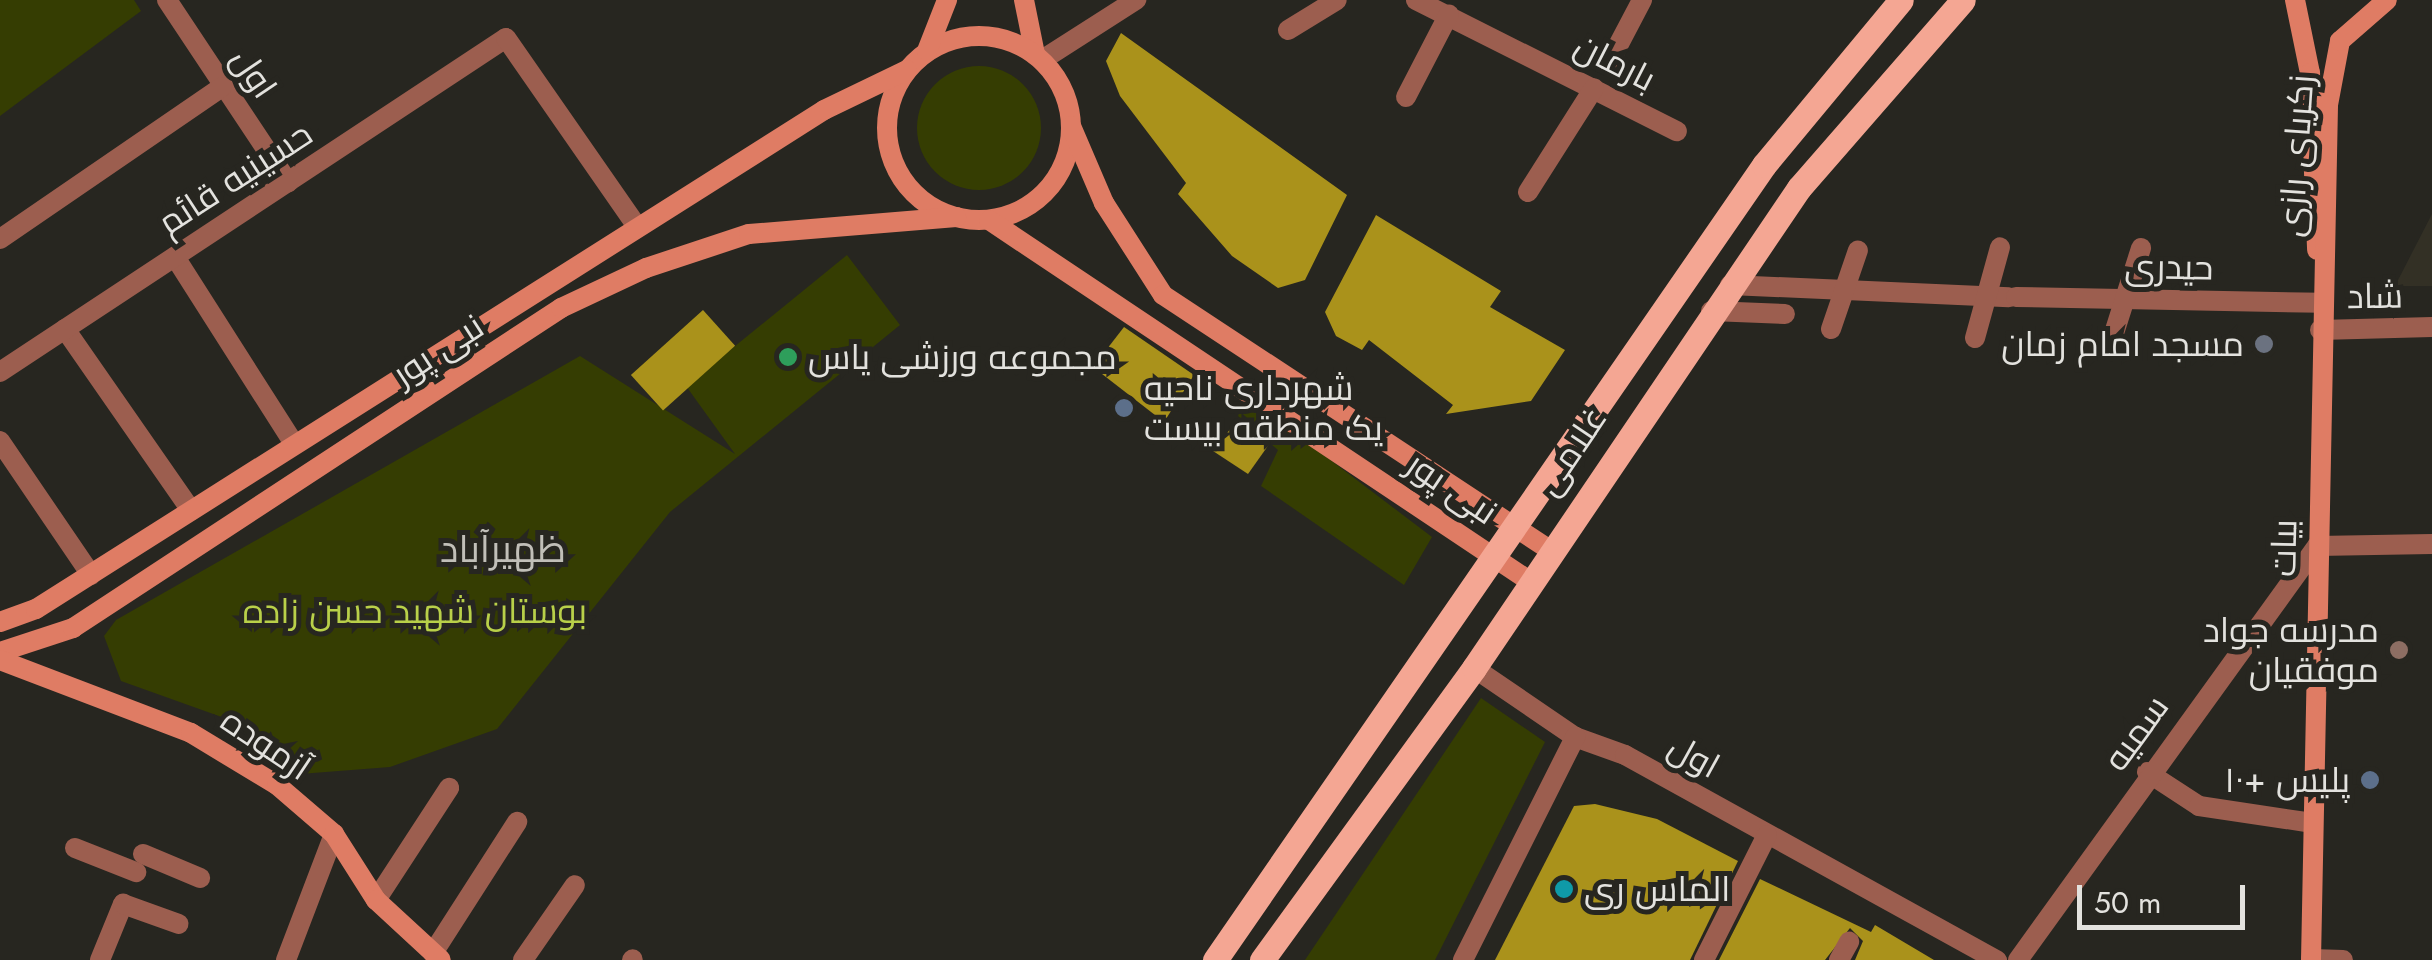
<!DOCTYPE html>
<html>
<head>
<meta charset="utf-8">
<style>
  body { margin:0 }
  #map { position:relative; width:2432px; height:960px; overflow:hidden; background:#272620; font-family:Jost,Cairo,sans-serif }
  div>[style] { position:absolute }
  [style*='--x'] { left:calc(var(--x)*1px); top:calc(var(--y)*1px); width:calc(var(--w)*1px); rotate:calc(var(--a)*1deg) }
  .built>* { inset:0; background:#333025 }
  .green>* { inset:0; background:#353d02 }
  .round { border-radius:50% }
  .building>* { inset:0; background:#aa921b; transform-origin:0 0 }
  .street>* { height:20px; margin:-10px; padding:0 10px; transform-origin:10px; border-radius:10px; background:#9c5e4f }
  .secondary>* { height:20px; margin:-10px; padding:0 10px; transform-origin:10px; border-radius:10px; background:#df7c64 }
  .secondary>.ring { margin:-10px; padding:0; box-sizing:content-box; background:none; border:20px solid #df7c64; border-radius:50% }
  .primary>* { height:25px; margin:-12.5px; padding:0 12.5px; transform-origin:12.5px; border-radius:12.5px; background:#f4a693 }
  .dots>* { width:28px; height:28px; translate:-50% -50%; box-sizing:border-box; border:5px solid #272620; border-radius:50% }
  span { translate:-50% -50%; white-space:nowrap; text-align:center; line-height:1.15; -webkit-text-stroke:10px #272620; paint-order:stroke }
  .street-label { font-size:35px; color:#e3e2de }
  .poi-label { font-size:35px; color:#e3e2de }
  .right { translate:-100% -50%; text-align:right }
  .left { translate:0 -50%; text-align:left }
  .park-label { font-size:35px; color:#b9d049 }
  .neighbourhood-label { font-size:38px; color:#c1bfb8 }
  .scale { position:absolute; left:2077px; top:885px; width:168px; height:45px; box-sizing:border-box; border:5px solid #e3e2de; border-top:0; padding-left:12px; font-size:30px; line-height:35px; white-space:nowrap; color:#e3e2de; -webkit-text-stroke:8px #272620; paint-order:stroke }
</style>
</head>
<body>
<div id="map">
  <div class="built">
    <div style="clip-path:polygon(2432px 214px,2432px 286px,2395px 286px)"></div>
  </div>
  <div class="green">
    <div style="clip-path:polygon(0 0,134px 0,141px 11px,0 116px)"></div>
    <div class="round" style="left:917px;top:66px;width:124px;height:124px"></div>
    <div style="clip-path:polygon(847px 255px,900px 325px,670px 512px,497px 729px,390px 767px,300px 774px,230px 720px,121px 681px,104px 636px,116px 620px,580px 356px,735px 454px,686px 386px)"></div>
    <div style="clip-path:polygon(1246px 396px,1432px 537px,1404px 585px,1261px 486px,1278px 450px,1238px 416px)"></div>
    <div style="clip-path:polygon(1481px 698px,1545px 742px,1435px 960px,1305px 960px)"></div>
  </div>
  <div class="building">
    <div style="clip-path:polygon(1121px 33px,1347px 195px,1305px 280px,1278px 288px,1232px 256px,1178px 194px,1186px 183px,1120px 96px,1106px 61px)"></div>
    <div style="clip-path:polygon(1376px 215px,1501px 291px,1490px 307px,1565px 350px,1531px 401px,1446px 414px,1453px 405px,1369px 340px,1362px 350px,1336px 336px,1325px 312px)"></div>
    <div style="left:703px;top:310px;width:48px;height:97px;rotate:48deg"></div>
    <div style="clip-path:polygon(1124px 327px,1194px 375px,1164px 422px,1093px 367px)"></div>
    <div style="clip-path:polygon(1235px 423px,1270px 443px,1248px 474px,1213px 451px)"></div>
    <div style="clip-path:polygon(1595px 804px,1657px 819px,1738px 861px,1690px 960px,1495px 960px,1574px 806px)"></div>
    <div style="clip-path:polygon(1760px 879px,1871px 932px,1875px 925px,1934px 960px,1855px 960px,1863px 941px,1850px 928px,1825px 960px,1719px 960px)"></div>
  </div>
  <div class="street">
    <div style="--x:167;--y:0;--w:219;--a:56.4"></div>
    <div style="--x:1416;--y:0;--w:292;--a:26.7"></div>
    <div style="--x:1288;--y:30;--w:57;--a:-31.5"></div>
    <div style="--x:1042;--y:60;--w:112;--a:-32.6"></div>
    <div style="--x:1610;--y:61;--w:69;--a:-62.3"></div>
    <div style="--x:1406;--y:97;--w:93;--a:-62.6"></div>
    <div style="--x:1528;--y:192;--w:123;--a:-57.6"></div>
    <div style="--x:0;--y:239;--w:269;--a:-34.4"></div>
    <div style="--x:175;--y:257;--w:219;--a:57.5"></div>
    <div style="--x:1730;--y:285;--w:279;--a:2.5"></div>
    <div style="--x:2016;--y:297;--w:305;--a:1.1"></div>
    <div style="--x:1711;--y:311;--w:74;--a:2.3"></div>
    <div style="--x:65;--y:329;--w:221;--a:55.2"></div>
    <div style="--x:1831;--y:329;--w:83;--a:-71.1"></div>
    <div style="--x:2320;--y:330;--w:112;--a:-1.5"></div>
    <div style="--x:1975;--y:338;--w:94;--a:-74.6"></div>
    <div style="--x:2109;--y:349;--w:106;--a:-72.4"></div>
    <div style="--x:0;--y:372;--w:606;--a:-33.43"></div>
    <div style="--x:506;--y:38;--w:228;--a:55.2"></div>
    <div style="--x:0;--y:441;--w:162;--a:55.8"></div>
    <div style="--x:1474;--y:668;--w:122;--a:34.3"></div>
    <div style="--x:1575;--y:737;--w:53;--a:19.8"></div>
    <div style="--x:1625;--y:755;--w:425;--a:28.9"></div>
    <div style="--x:2147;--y:772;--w:62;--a:33.2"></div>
    <div style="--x:2199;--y:806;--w:115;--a:8.5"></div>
    <div style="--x:75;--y:848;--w:66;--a:21.5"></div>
    <div style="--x:143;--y:854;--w:62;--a:22.8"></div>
    <div style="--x:376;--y:900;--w:134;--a:-56.9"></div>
    <div style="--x:433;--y:953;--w:156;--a:-57.3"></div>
    <div style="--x:2311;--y:959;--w:32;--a:2"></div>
    <div style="--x:100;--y:960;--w:61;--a:-67.7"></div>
    <div style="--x:123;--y:904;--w:59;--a:19.7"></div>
    <div style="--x:286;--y:960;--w:135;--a:-69.1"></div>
    <div style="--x:523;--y:960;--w:91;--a:-55.3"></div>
    <div style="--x:632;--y:960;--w:1;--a:-45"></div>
    <div style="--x:1463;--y:960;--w:250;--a:-63.3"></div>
    <div style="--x:1704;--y:960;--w:140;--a:-63.3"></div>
    <div style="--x:1839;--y:960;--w:21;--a:-61"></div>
    <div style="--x:2018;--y:960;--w:511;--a:-54.16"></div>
    <div style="--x:2317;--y:546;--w:115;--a:-1"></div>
  </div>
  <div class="secondary">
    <div style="--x:1024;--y:0;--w:55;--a:78.5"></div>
    <div style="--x:2295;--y:0;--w:75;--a:78.4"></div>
    <div style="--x:2310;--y:73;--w:177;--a:87.7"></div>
    <div class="ring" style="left:887px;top:36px;width:164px;height:164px"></div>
    <div style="--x:927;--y:51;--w:55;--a:-68.6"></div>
    <div style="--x:1071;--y:126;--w:84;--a:66.8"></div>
    <div style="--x:1104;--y:203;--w:109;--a:57.3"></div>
    <div style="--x:1163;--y:295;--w:460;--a:33.4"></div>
    <div style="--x:989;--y:220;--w:648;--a:33.74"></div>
    <div style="--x:0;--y:622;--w:38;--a:-20"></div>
    <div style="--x:36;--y:609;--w:933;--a:-32.34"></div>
    <div style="--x:824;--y:110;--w:92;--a:-25.7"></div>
    <div style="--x:0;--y:652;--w:77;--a:-18.2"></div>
    <div style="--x:73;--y:628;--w:584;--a:-33.25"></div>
    <div style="--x:561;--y:308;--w:94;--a:-25.2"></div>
    <div style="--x:646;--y:268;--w:108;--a:-18.3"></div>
    <div style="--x:749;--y:234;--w:208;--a:-4.7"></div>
    <div style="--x:0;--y:660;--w:204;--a:20.9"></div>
    <div style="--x:191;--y:733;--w:100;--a:31.2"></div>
    <div style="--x:277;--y:785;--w:75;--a:40.7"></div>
    <div style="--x:334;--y:834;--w:78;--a:57.5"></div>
    <div style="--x:376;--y:900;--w:88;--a:42.7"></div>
    <div style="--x:2311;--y:960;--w:855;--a:-88.86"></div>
    <div style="--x:2328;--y:105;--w:65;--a:-79.4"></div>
    <div style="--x:2340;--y:41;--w:62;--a:-41.1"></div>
  </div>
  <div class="primary">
    <div style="--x:1215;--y:960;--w:966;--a:-55.37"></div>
    <div style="--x:1764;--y:165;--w:214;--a:-50.3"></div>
    <div style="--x:1262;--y:960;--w:361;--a:-54"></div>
    <div style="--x:1474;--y:668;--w:580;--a:-55.9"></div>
    <div style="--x:1799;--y:188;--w:249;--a:-48.9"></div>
  </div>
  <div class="dots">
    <div style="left:2264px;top:344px;background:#6b7280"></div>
    <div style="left:788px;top:357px;background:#2e9e5b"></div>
    <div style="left:1124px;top:408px;background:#5c6f8a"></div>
    <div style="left:2399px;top:650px;background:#8d6e63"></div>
    <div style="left:2370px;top:780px;background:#5c6f8a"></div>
    <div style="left:1564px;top:889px;background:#0f9aa8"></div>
  </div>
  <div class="street-label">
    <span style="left:1615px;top:62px;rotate:27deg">بارمان</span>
    <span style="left:254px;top:73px;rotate:56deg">اول</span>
    <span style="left:2296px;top:156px;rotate:-86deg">زکریای رازی</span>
    <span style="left:235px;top:178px;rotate:-33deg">حسینیه قائم</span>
    <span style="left:2169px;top:267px;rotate:1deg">حیدری</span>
    <span style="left:2375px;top:296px;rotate:-1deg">شاد</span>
    <span style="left:438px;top:350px;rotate:-33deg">نبی پور</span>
    <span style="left:1571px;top:451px;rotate:-56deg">غلامی</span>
    <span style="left:1452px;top:488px;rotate:34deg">نبی پور</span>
    <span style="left:2284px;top:548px;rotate:-89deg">بیات</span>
    <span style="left:2136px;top:733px;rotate:-54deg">سمیه</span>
    <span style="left:266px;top:744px;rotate:34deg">آزموده</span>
    <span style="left:1694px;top:756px;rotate:29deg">اول</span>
  </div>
  <div class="poi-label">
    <span class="right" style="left:2244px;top:344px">مسجد امام زمان</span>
    <span class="left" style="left:808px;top:357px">مجموعه ورزشی یاس</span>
    <span class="left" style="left:1144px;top:408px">شهرداری ناحیه<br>یک منطقه بیست</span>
    <span class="right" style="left:2379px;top:650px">مدرسه جواد<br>موفقیان</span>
    <span class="right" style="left:2350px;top:780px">پلیس +۱۰</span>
    <span class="left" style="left:1584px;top:889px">الماس ری</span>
  </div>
  <div class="park-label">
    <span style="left:415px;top:611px">بوستان شهید حسن زاده</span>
  </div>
  <div class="neighbourhood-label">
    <span style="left:503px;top:549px">ظهیرآباد</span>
  </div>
  <div class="scale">50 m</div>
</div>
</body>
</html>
